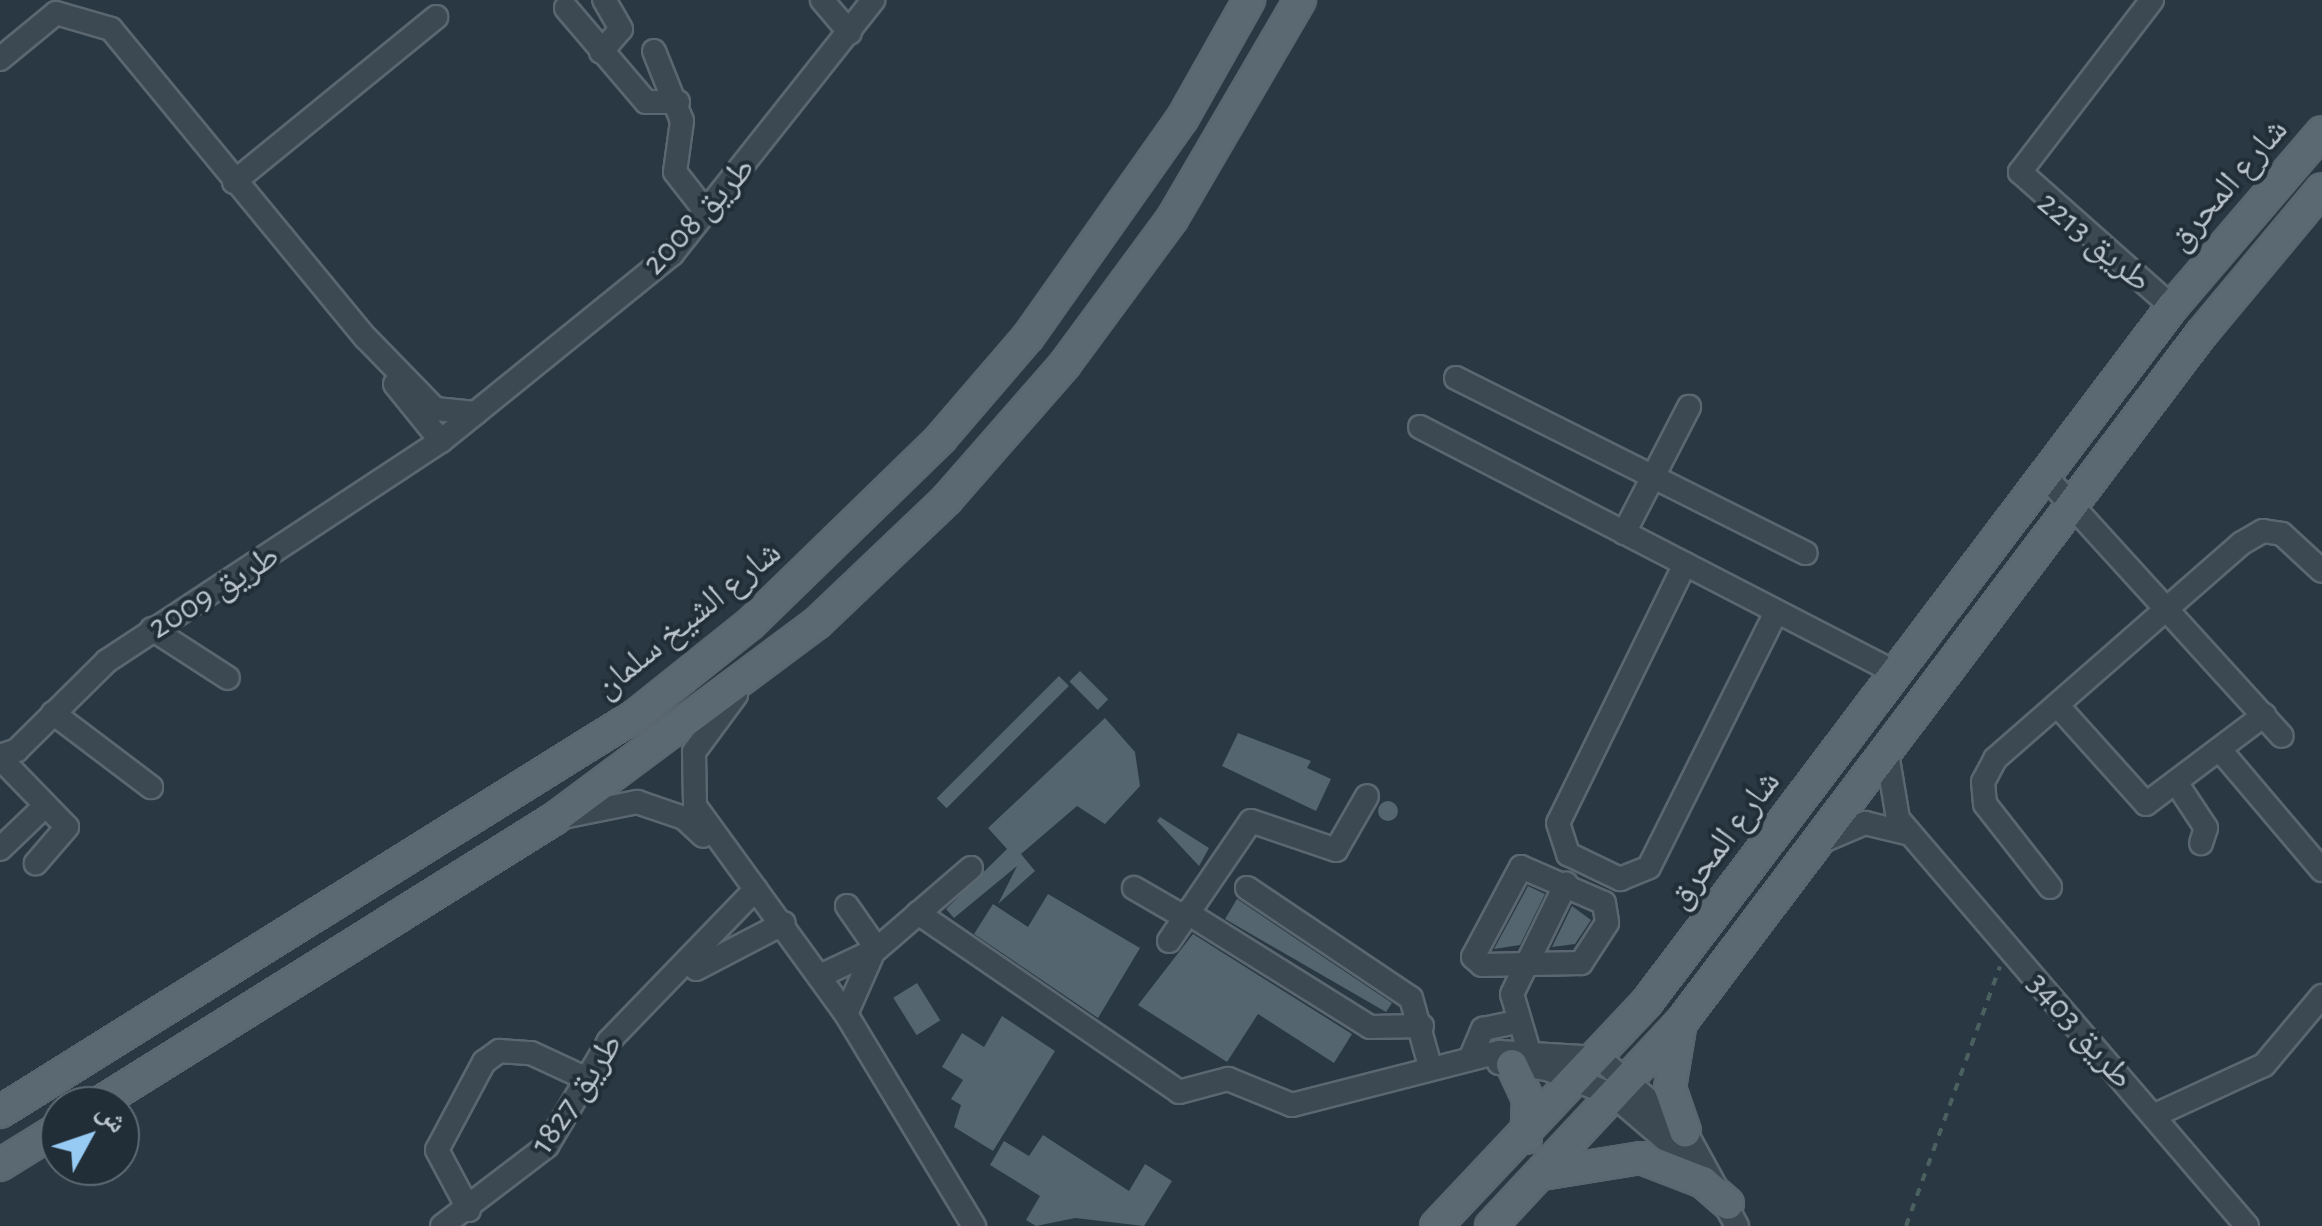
<!DOCTYPE html>
<html>
<head>
<meta charset="utf-8">
<style>
  body { margin:0 }
  #map { position:relative; width:2322px; height:1226px; overflow:hidden; background:#293843; font-family:"Alegreya Sans","Noto Naskh Arabic",sans-serif }
  div>[style] { position:absolute }
  [style*='--x'] { left:calc(var(--x)*1px); top:calc(var(--y)*1px); width:calc(var(--w)*1px); rotate:calc(var(--a)*1deg) }
  .building>* { inset:0; background:#54656f; transform-origin:0 0 }
  .round { border-radius:50% }
  .path>* { height:4px; margin-top:-2px; transform-origin:0; background:repeating-linear-gradient(90deg,#4b6160 0 8px,transparent 0 16px) }
  .roads { filter:drop-shadow(2px 0 #5b6770) drop-shadow(-2px 0 #5b6770) drop-shadow(0 2px #5b6770) drop-shadow(0 -2px #5b6770) }
  .minor>* { height:22px; margin:-11px; padding:0 11px; transform-origin:11px; border-radius:11px; background:#3d4952 }
  .major>* { height:30px; margin:-15px; padding:0 15px; transform-origin:15px; border-radius:15px; background:#5b6972 }
  span { translate:-50% -50%; white-space:nowrap; text-align:center; line-height:1.15; -webkit-text-stroke:8px #212e38; paint-order:stroke }
  .street-label { font-size:35px; color:#bac4cc }
  .north { position:absolute; left:40px; top:1086px; width:100px; height:100px; box-sizing:border-box; background:#212e38; border:2px solid #5e6a73; border-radius:50%; rotate:50deg; font-size:28px; font-weight:700; line-height:40px; text-align:center; color:#bac4cc }
  .north::after { content:''; display:block; margin:auto; width:35px; height:45px; background:#97cbf4; clip-path:polygon(50% 0,100% 100%,50% 72%,0 100%) }
</style>
</head>
<body>
<div id="map">
  <div class="building">
    <div style="left:1080px;top:671px;width:40px;height:15px;rotate:45deg"></div>
    <div style="left:1059px;top:676px;width:14px;height:173px;rotate:45deg"></div>
    <div style="clip-path:polygon(1105px 718px,1135px 752px,1140px 786px,1105px 824px,1077px 806px,1021px 854px,1035px 871px,998px 904px,1017px 866px,954px 918px,946px 909px,1007px 849px,988px 828px)"></div>
    <div style="clip-path:polygon(1238px 733px,1311px 761px,1307px 768px,1331px 779px,1316px 811px,1222px 766px)"></div>
    <div class="round" style="left:1378px;top:801px;width:20px;height:20px"></div>
    <div style="clip-path:polygon(1160px 817px,1209px 848px,1199px 866px,1157px 821px)"></div>
    <div style="clip-path:polygon(1528px 886px,1545px 894px,1520px 945px,1494px 949px)"></div>
    <div style="clip-path:polygon(1048px 894px,1140px 948px,1098px 1018px,974px 934px,993px 904px,1028px 927px)"></div>
    <div style="clip-path:polygon(1237px 899px,1392px 1003px,1386px 1012px,1225px 919px)"></div>
    <div style="clip-path:polygon(1572px 906px,1591px 920px,1575px 944px,1552px 947px)"></div>
    <div style="clip-path:polygon(1193px 934px,1352px 1034px,1334px 1063px,1258px 1014px,1227px 1062px,1138px 1005px)"></div>
    <div style="left:917px;top:983px;width:44px;height:28px;rotate:58deg"></div>
    <div style="clip-path:polygon(1002px 1016px,1055px 1051px,993px 1151px,954px 1127px,961px 1105px,951px 1099px,963px 1080px,942px 1067px,962px 1033px,984px 1047px)"></div>
    <div style="clip-path:polygon(1043px 1135px,1129px 1191px,1145px 1164px,1172px 1181px,1144px 1226px,1075px 1218px,1036px 1226px,1026px 1220px,1040px 1196px,990px 1165px,1004px 1141px,1029px 1156px)"></div>
  </div>
  <div class="path">
    <div style="--x:1906;--y:1226;--w:276;--a:-70.1"></div>
  </div>
  <div class="roads">
    <div class="minor">
      <div style="--x:822;--y:0;--w:43;--a:49.7"></div>
      <div style="--x:2152;--y:0;--w:217;--a:127.5"></div>
      <div style="--x:2020;--y:172;--w:203;--a:41.6"></div>
      <div style="--x:566;--y:8;--w:123;--a:49.6"></div>
      <div style="--x:646;--y:102;--w:32;--a:0"></div>
      <div style="--x:654;--y:51;--w:75;--a:68.2"></div>
      <div style="--x:682;--y:121;--w:51;--a:97.8"></div>
      <div style="--x:675;--y:172;--w:52;--a:52"></div>
      <div style="--x:601;--y:52;--w:30;--a:-49"></div>
      <div style="--x:621;--y:29;--w:34;--a:-120"></div>
      <div style="--x:0;--y:59;--w:72;--a:-39.4"></div>
      <div style="--x:56;--y:13;--w:57;--a:16.2"></div>
      <div style="--x:111;--y:29;--w:401;--a:50.5"></div>
      <div style="--x:366;--y:338;--w:99;--a:45.8"></div>
      <div style="--x:435;--y:409;--w:41;--a:5.6"></div>
      <div style="--x:234;--y:182;--w:261;--a:-39.2"></div>
      <div style="--x:1456;--y:378;--w:391;--a:26.6"></div>
      <div style="--x:395;--y:384;--w:73;--a:51.1"></div>
      <div style="--x:1420;--y:427;--w:536;--a:27.33"></div>
      <div style="--x:2046;--y:477;--w:350;--a:47.7"></div>
      <div style="--x:1624;--y:533;--w:142;--a:-62.7"></div>
      <div style="--x:1685;--y:564;--w:288;--a:116.1"></div>
      <div style="--x:1558;--y:823;--w:33;--a:72"></div>
      <div style="--x:1568;--y:854;--w:58;--a:25.7"></div>
      <div style="--x:1620;--y:879;--w:31;--a:-22"></div>
      <div style="--x:1649;--y:867;--w:285;--a:-63.5"></div>
      <div style="--x:152;--y:629;--w:90;--a:32.8"></div>
      <div style="--x:736;--y:695;--w:71;--a:126.4"></div>
      <div style="--x:694;--y:752;--w:54;--a:88.9"></div>
      <div style="--x:695;--y:806;--w:257;--a:54"></div>
      <div style="--x:846;--y:1014;--w:248;--a:58.9"></div>
      <div style="--x:2057;--y:705;--w:133;--a:48"></div>
      <div style="--x:2146;--y:804;--w:148;--a:-37"></div>
      <div style="--x:53;--y:713;--w:123;--a:37.1"></div>
      <div style="--x:2221;--y:751;--w:156;--a:49.7"></div>
      <div style="--x:1887;--y:753;--w:67;--a:80.5"></div>
      <div style="--x:1898;--y:819;--w:536;--a:49.39"></div>
      <div style="--x:0;--y:756;--w:18;--a:-19"></div>
      <div style="--x:17;--y:750;--w:127;--a:-44.7"></div>
      <div style="--x:107;--y:661;--w:400;--a:-33.4"></div>
      <div style="--x:441;--y:441;--w:297;--a:-39"></div>
      <div style="--x:672;--y:254;--w:324;--a:-51.6"></div>
      <div style="--x:0;--y:758;--w:96;--a:45.8"></div>
      <div style="--x:67;--y:827;--w:48;--a:130.7"></div>
      <div style="--x:2179;--y:787;--w:49;--a:56.6"></div>
      <div style="--x:2206;--y:828;--w:16;--a:108"></div>
      <div style="--x:563;--y:817;--w:76;--a:-11.5"></div>
      <div style="--x:637;--y:802;--w:50;--a:18.8"></div>
      <div style="--x:684;--y:818;--w:26;--a:43"></div>
      <div style="--x:1823;--y:841;--w:46;--a:-23.2"></div>
      <div style="--x:1865;--y:823;--w:46;--a:13.7"></div>
      <div style="--x:0;--y:849;--w:62;--a:-43.7"></div>
      <div style="--x:1521;--y:867;--w:90;--a:23.4"></div>
      <div style="--x:1604;--y:903;--w:20;--a:81"></div>
      <div style="--x:1607;--y:923;--w:48;--a:123"></div>
      <div style="--x:1581;--y:963;--w:99;--a:178.8"></div>
      <div style="--x:1482;--y:965;--w:12;--a:-138"></div>
      <div style="--x:1473;--y:957;--w:102;--a:-61.9"></div>
      <div style="--x:2050;--y:887;--w:105;--a:-128.1"></div>
      <div style="--x:1985;--y:804;--w:22;--a:-95"></div>
      <div style="--x:1983;--y:782;--w:26;--a:-62"></div>
      <div style="--x:1995;--y:759;--w:328;--a:-41.2"></div>
      <div style="--x:2242;--y:543;--w:24;--a:-30"></div>
      <div style="--x:2263;--y:531;--w:19;--a:9"></div>
      <div style="--x:2282;--y:534;--w:54;--a:42.8"></div>
      <div style="--x:1134;--y:888;--w:58;--a:30.1"></div>
      <div style="--x:1247;--y:888;--w:197;--a:33.9"></div>
      <div style="--x:1411;--y:998;--w:71;--a:74.4"></div>
      <div style="--x:847;--y:906;--w:52;--a:55.1"></div>
      <div style="--x:1186;--y:912;--w:217;--a:32"></div>
      <div style="--x:1370;--y:1027;--w:52;--a:-1.1"></div>
      <div style="--x:918;--y:913;--w:316;--a:34.4"></div>
      <div style="--x:1179;--y:1092;--w:51;--a:-14.9"></div>
      <div style="--x:1228;--y:1079;--w:69;--a:22.1"></div>
      <div style="--x:1292;--y:1105;--w:214;--a:-14.4"></div>
      <div style="--x:1499;--y:1052;--w:100;--a:3.4"></div>
      <div style="--x:1599;--y:1058;--w:113;--a:40.3"></div>
      <div style="--x:1685;--y:1131;--w:108;--a:61.3"></div>
      <div style="--x:1169;--y:941;--w:145;--a:-55.7"></div>
      <div style="--x:1251;--y:821;--w:90;--a:18.8"></div>
      <div style="--x:1336;--y:850;--w:62;--a:-60.1"></div>
      <div style="--x:696;--y:969;--w:99;--a:-27.6"></div>
      <div style="--x:820;--y:976;--w:63;--a:-25.3"></div>
      <div style="--x:877;--y:949;--w:124;--a:-40.8"></div>
      <div style="--x:846;--y:1014;--w:64;--a:-66.2"></div>
      <div style="--x:1528;--y:1048;--w:56;--a:-106.5"></div>
      <div style="--x:1512;--y:994;--w:123;--a:-63.9"></div>
      <div style="--x:1470;--y:1059;--w:33;--a:-67"></div>
      <div style="--x:1483;--y:1029;--w:33;--a:-12"></div>
      <div style="--x:1499;--y:1063;--w:48;--a:7.1"></div>
      <div style="--x:1547;--y:1069;--w:71;--a:21.5"></div>
      <div style="--x:1613;--y:1095;--w:108;--a:40.5"></div>
      <div style="--x:2153;--y:1116;--w:122;--a:-24.7"></div>
      <div style="--x:2264;--y:1065;--w:90;--a:-50"></div>
      <div style="--x:469;--y:1210;--w:68;--a:-118.1"></div>
      <div style="--x:437;--y:1150;--w:100;--a:-61.9"></div>
      <div style="--x:484;--y:1062;--w:19;--a:-36"></div>
      <div style="--x:499;--y:1051;--w:32;--a:4"></div>
      <div style="--x:531;--y:1053;--w:57;--a:24.8"></div>
      <div style="--x:442;--y:1226;--w:132;--a:-37.3"></div>
      <div style="--x:547;--y:1146;--w:122;--a:-59.4"></div>
      <div style="--x:609;--y:1041;--w:211;--a:-46"></div>
    </div>
    <div class="major">
      <div style="--x:1680;--y:1028;--w:61;--a:99.5"></div>
      <div style="--x:1670;--y:1088;--w:46;--a:70.8"></div>
      <div style="--x:1512;--y:1065;--w:38;--a:65"></div>
      <div style="--x:1528;--y:1100;--w:38;--a:93"></div>
      <div style="--x:95;--y:1106;--w:541;--a:-32.02"></div>
      <div style="--x:554;--y:819;--w:328;--a:-36.7"></div>
      <div style="--x:817;--y:623;--w:180;--a:-43.6"></div>
      <div style="--x:947;--y:499;--w:179;--a:-48.8"></div>
      <div style="--x:1065;--y:364;--w:180;--a:-53.6"></div>
      <div style="--x:1172;--y:219;--w:254;--a:-59.7"></div>
      <div style="--x:0;--y:1112;--w:750;--a:-31.97"></div>
      <div style="--x:636;--y:715;--w:146;--a:-38.6"></div>
      <div style="--x:750;--y:624;--w:267;--a:-44.2"></div>
      <div style="--x:941;--y:438;--w:133;--a:-49.3"></div>
      <div style="--x:1028;--y:337;--w:267;--a:-54.8"></div>
      <div style="--x:1182;--y:119;--w:137;--a:-60.6"></div>
      <div style="--x:0;--y:1165;--w:70;--a:-31.7"></div>
      <div style="--x:1542;--y:1174;--w:100;--a:-9.2"></div>
      <div style="--x:1641;--y:1158;--w:66;--a:21.2"></div>
      <div style="--x:1703;--y:1182;--w:33;--a:41"></div>
      <div style="--x:1436;--y:1226;--w:308;--a:-46.7"></div>
      <div style="--x:1647;--y:1002;--w:871;--a:-52.93"></div>
      <div style="--x:2172;--y:307;--w:230;--a:-49.4"></div>
      <div style="--x:1491;--y:1226;--w:282;--a:-47"></div>
      <div style="--x:1683;--y:1020;--w:861;--a:-52.93"></div>
      <div style="--x:2202;--y:333;--w:187;--a:-50.2"></div>
    </div>
  </div>
  <div class="street-label">
    <span style="left:2228px;top:185px;rotate:-49deg">شارع المحرق</span>
    <span style="left:699px;top:216px;rotate:-47deg">طريق 2008</span>
    <span style="left:2094px;top:242px;rotate:40deg">طريق 2213</span>
    <span style="left:214px;top:592px;rotate:-32deg">طريق 2009</span>
    <span style="left:688px;top:620px;rotate:-39deg">شارع الشيخ سلمان</span>
    <span style="left:1724px;top:840px;rotate:-53deg">شارع المحرق</span>
    <span style="left:2080px;top:1031px;rotate:49deg">طريق 3403</span>
    <span style="left:577px;top:1094px;rotate:-56deg">طريق 1827</span>
  </div>
  <div class="north">ش</div>
</div>
</body>
</html>
